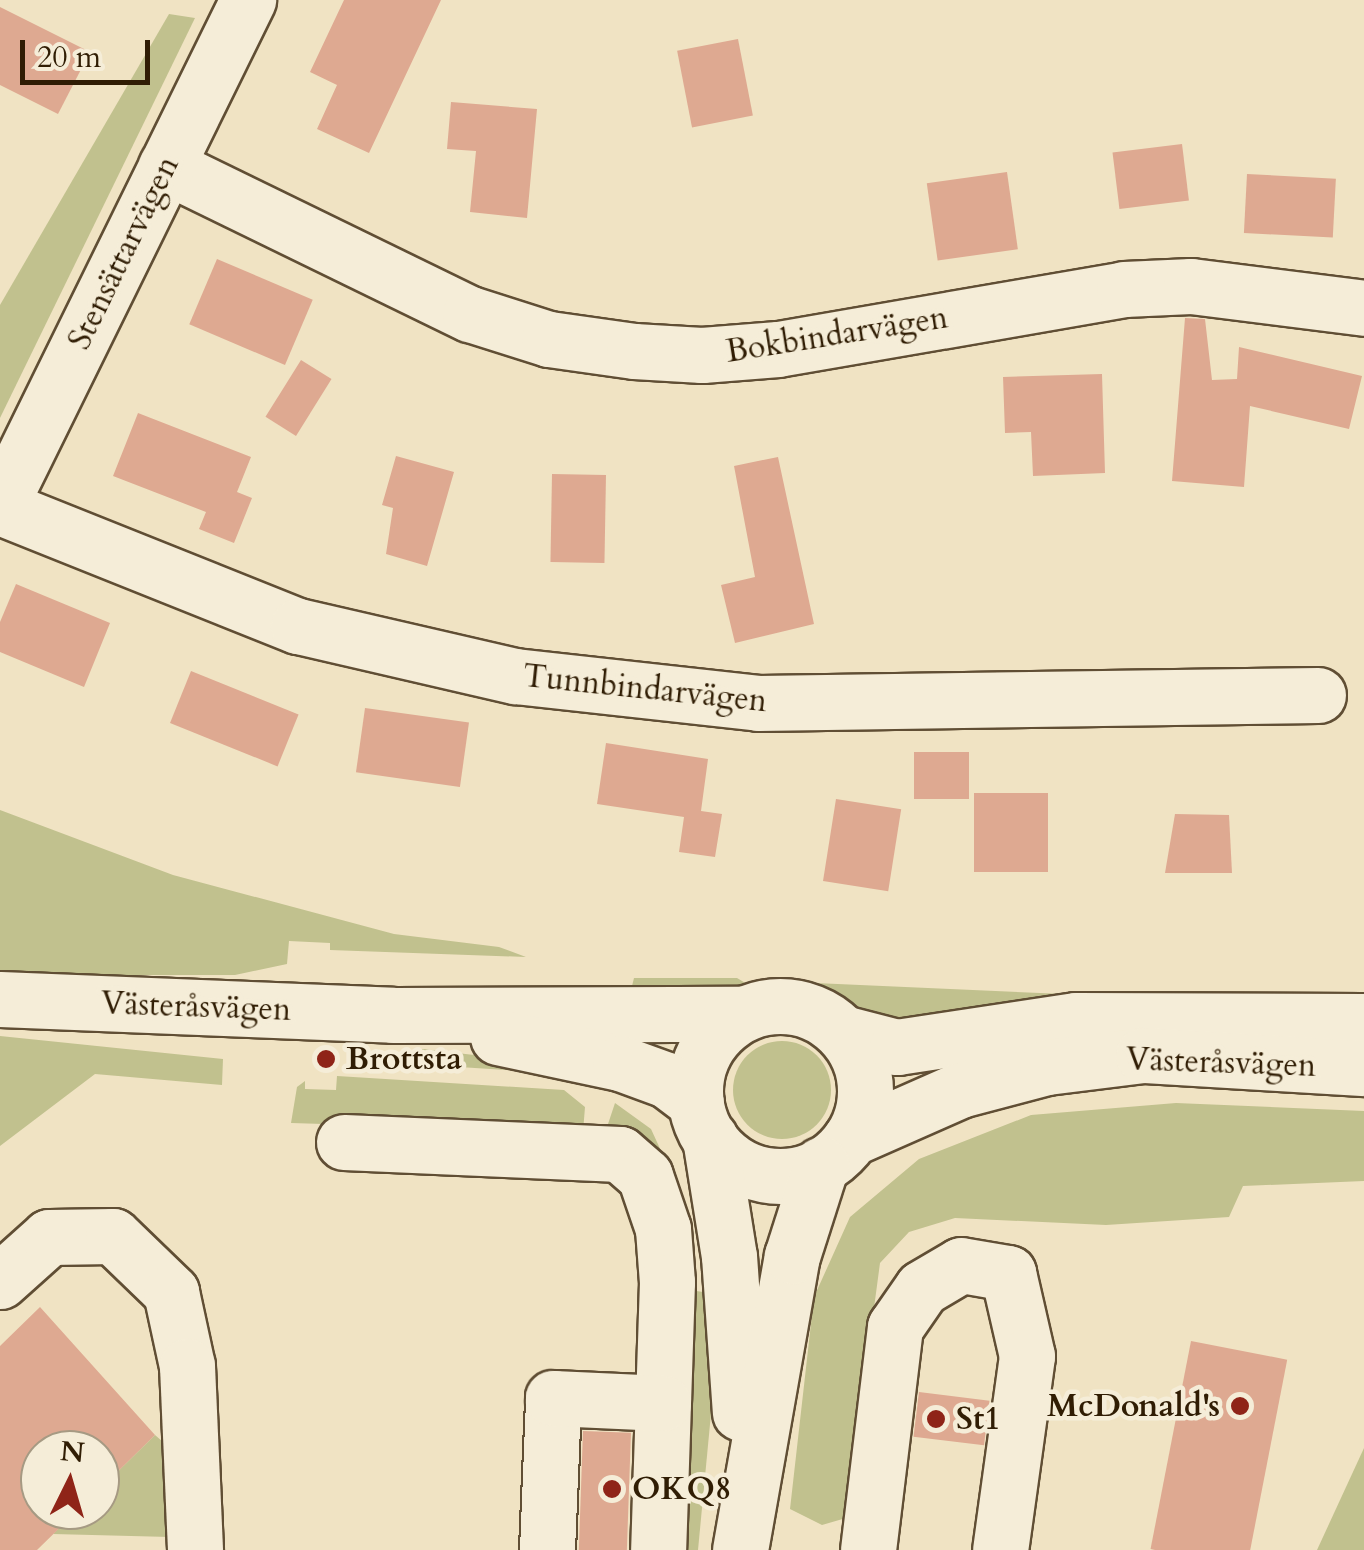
<!DOCTYPE html>
<html>
<head>
<meta charset="utf-8">
<style>
  body { margin:0 }
  #map { position:relative; width:1364px; height:1550px; overflow:hidden; background:#f0e3c3; font-family:Cardo,serif }
  div>[style] { position:absolute }
  [style*='--x'] { left:calc(var(--x)*1px); top:calc(var(--y)*1px); width:calc(var(--w)*1px); rotate:calc(var(--a)*1deg) }
  .green>* { inset:0; background:#c1c18e }
  .round { border-radius:50% }
  .building>* { inset:0; background:#dea991; transform-origin:0 0 }
  .roads { filter:drop-shadow(2px 0 #604e34) drop-shadow(-2px 0 #604e34) drop-shadow(0 2px #604e34) drop-shadow(0 -2px #604e34) }
  .minor>* { height:55px; margin:-27.5px; padding:0 27.5px; transform-origin:27.5px; border-radius:27.5px; background:#f5edd8 }
  .minor>.ring { margin:-27.5px; padding:0; box-sizing:content-box; background:none; border:55px solid #f5edd8; border-radius:50% }
  .dots>* { width:28px; height:28px; translate:-50% -50%; box-sizing:border-box; border:5px solid #f5edd8; border-radius:50% }
  span { translate:-50% -50%; white-space:nowrap; text-align:center; line-height:1.15; -webkit-text-stroke:9px #f5edd8; paint-order:stroke }
  .street-label { font-size:32px; color:#301d04 }
  .poi-label { font-size:32px; color:#301d04; font-weight:700 }
  .left { translate:0 -50%; text-align:left }
  .right { translate:-100% -50%; text-align:right }
  .north { position:absolute; left:20px; top:1430px; width:100px; height:100px; box-sizing:border-box; background:#f5edd8; border:2px solid #a69a83; border-radius:50%; rotate:5deg; font-size:28px; font-weight:700; line-height:40px; text-align:center; color:#301d04 }
  .north::after { content:''; display:block; margin:auto; width:35px; height:45px; background:#8f2418; clip-path:polygon(50% 0,100% 100%,50% 72%,0 100%) }
  .scale { position:absolute; left:20px; top:40px; width:130px; height:45px; box-sizing:border-box; border:5px solid #301d04; border-top:0; padding-left:12px; font-size:30px; line-height:35px; white-space:nowrap; color:#301d04; -webkit-text-stroke:8px #f5edd8; paint-order:stroke }
</style>
</head>
<body>
<div id="map">
  <div class="green">
    <div style="clip-path:polygon(169px 14px,195px 18px,0 418px,0 305px)"></div>
    <div style="clip-path:polygon(0 810px,173px 875px,394px 934px,499px 947px,526px 957px,330px 950px,330px 943px,289px 941px,287px 964px,235px 975px,0 975px)"></div>
    <div style="clip-path:polygon(634px 978px,737px 978px,747px 984px,696px 995px,630px 994px)"></div>
    <div style="clip-path:polygon(815px 983px,1064px 994px,942px 1027px,877px 1021px)"></div>
    <div style="clip-path:polygon(0 1036px,223px 1059px,222px 1085px,95px 1074px,0 1146px)"></div>
    <div class="round" style="left:733px;top:1041px;width:98px;height:98px"></div>
    <div style="clip-path:polygon(423px 1049px,491px 1057px,585px 1075px,366px 1061px)"></div>
    <div style="clip-path:polygon(337px 1076px,564px 1090px,585px 1107px,583px 1132px,291px 1123px,297px 1087px,305px 1081px,305px 1089px,336px 1090px)"></div>
    <div style="clip-path:polygon(615px 1103px,651px 1129px,685px 1203px,694px 1250px,686px 1252px,645px 1136px,605px 1133px)"></div>
    <div style="clip-path:polygon(1176px 1103px,1364px 1111px,1364px 1181px,1243px 1186px,1229px 1217px,1106px 1225px,955px 1218px,909px 1232px,880px 1263px,846px 1518px,822px 1525px,790px 1509px,814px 1297px,850px 1217px,919px 1159px,1031px 1115px)"></div>
    <div style="clip-path:polygon(690px 1290px,703px 1292px,712px 1306px,715px 1372px,698px 1550px,676px 1550px)"></div>
    <div style="clip-path:polygon(155px 1435px,170px 1448px,170px 1537px,53px 1534px,78px 1510px,100px 1510px,100px 1489px)"></div>
    <div style="clip-path:polygon(1364px 1448px,1364px 1550px,1317px 1550px)"></div>
  </div>
  <div class="building">
    <div style="clip-path:polygon(344px 0,441px 0,369px 153px,317px 129px,337px 85px,310px 72px)"></div>
    <div style="clip-path:polygon(0 7px,90px 52px,58px 114px,0 85px)"></div>
    <div style="left:738px;top:39px;width:78px;height:62px;rotate:79deg"></div>
    <div style="clip-path:polygon(451px 102px,537px 109px,527px 218px,470px 212px,476px 151px,447px 149px)"></div>
    <div style="left:1182px;top:144px;width:57px;height:70px;rotate:83deg"></div>
    <div style="left:1007px;top:172px;width:78px;height:81px;rotate:82deg"></div>
    <div style="left:1247px;top:174px;width:89px;height:59px;rotate:3deg"></div>
    <div style="left:217px;top:259px;width:104px;height:71px;rotate:23deg"></div>
    <div style="clip-path:polygon(1185px 318px,1205px 319px,1212px 380px,1237px 379px,1239px 347px,1362px 376px,1349px 429px,1250px 406px,1244px 487px,1172px 481px)"></div>
    <div style="left:301px;top:360px;width:36px;height:67px;rotate:32deg"></div>
    <div style="clip-path:polygon(1102px 374px,1105px 473px,1033px 476px,1031px 432px,1005px 433px,1003px 377px)"></div>
    <div style="clip-path:polygon(138px 413px,251px 457px,237px 492px,252px 498px,234px 543px,199px 529px,206px 512px,113px 476px)"></div>
    <div style="clip-path:polygon(396px 456px,454px 472px,427px 566px,386px 554px,393px 508px,382px 505px)"></div>
    <div style="clip-path:polygon(778px 457px,814px 624px,735px 643px,721px 585px,755px 577px,734px 466px)"></div>
    <div style="left:552px;top:474px;width:54px;height:88px;rotate:1deg"></div>
    <div style="clip-path:polygon(16px 584px,110px 623px,84px 687px,0 652px,0 622px)"></div>
    <div style="left:191px;top:671px;width:116px;height:56px;rotate:22deg"></div>
    <div style="left:365px;top:708px;width:105px;height:65px;rotate:8deg"></div>
    <div style="clip-path:polygon(606px 743px,708px 759px,701px 811px,722px 814px,715px 857px,679px 852px,684px 817px,597px 804px)"></div>
    <div style="left:914px;top:752px;width:55px;height:47px"></div>
    <div style="left:974px;top:793px;width:74px;height:79px"></div>
    <div style="left:836px;top:799px;width:66px;height:83px;rotate:9deg"></div>
    <div style="clip-path:polygon(1175px 814px,1229px 815px,1232px 873px,1165px 873px)"></div>
    <div style="clip-path:polygon(40px 1307px,155px 1435px,100px 1489px,100px 1450px,40px 1450px,40px 1510px,78px 1510px,37px 1550px,0 1550px,0 1346px)"></div>
    <div style="left:1191px;top:1341px;width:98px;height:212px;rotate:11deg"></div>
    <div style="left:919px;top:1392px;width:71px;height:45px;rotate:7deg"></div>
    <div style="left:583px;top:1431px;width:48px;height:119px;rotate:2deg"></div>
  </div>
  <div class="roads">
    <div class="minor">
      <div style="--x:166;--y:166;--w:338;--a:26"></div>
      <div style="--x:470;--y:314;--w:83;--a:17.6"></div>
      <div style="--x:549;--y:339;--w:86;--a:8"></div>
      <div style="--x:634;--y:351;--w:68;--a:3.4"></div>
      <div style="--x:702;--y:355;--w:76;--a:-4.5"></div>
      <div style="--x:778;--y:349;--w:351;--a:-9.8"></div>
      <div style="--x:1124;--y:289;--w:67;--a:-2.6"></div>
      <div style="--x:1191;--y:286;--w:174;--a:7.2"></div>
      <div style="--x:0;--y:505;--w:563;--a:-63.84"></div>
      <div style="--x:0;--y:507;--w:321;--a:21.8"></div>
      <div style="--x:298;--y:626;--w:223;--a:13"></div>
      <div style="--x:515;--y:676;--w:244;--a:6.3"></div>
      <div style="--x:758;--y:703;--w:560;--a:-0.82"></div>
      <div style="--x:0;--y:999;--w:393;--a:2.3"></div>
      <div style="--x:393;--y:1015;--w:347;--a:-0.2"></div>
      <div class="ring" style="left:695px;top:1006px;width:115px;height:115px"></div>
      <div style="--x:843;--y:1033;--w:56;--a:14.5"></div>
      <div style="--x:897;--y:1047;--w:181;--a:-8.6"></div>
      <div style="--x:1076;--y:1020;--w:288;--a:0.2"></div>
      <div style="--x:498;--y:1037;--w:125;--a:12"></div>
      <div style="--x:620;--y:1063;--w:50;--a:19.9"></div>
      <div style="--x:667;--y:1080;--w:36;--a:37"></div>
      <div style="--x:710;--y:1138;--w:120;--a:80.9"></div>
      <div style="--x:729;--y:1256;--w:157;--a:86"></div>
      <div style="--x:851;--y:1138;--w:119;--a:-23.8"></div>
      <div style="--x:960;--y:1090;--w:90;--a:-14.8"></div>
      <div style="--x:1047;--y:1067;--w:97;--a:-7.1"></div>
      <div style="--x:1143;--y:1055;--w:221;--a:3.4"></div>
      <div style="--x:344;--y:1142;--w:276;--a:2.5"></div>
      <div style="--x:620;--y:1154;--w:33;--a:41"></div>
      <div style="--x:645;--y:1176;--w:56;--a:71.2"></div>
      <div style="--x:663;--y:1229;--w:53;--a:85.7"></div>
      <div style="--x:667;--y:1282;--w:268;--a:91.9"></div>
      <div style="--x:0;--y:1281;--w:66;--a:-41.9"></div>
      <div style="--x:49;--y:1237;--w:64;--a:-0.9"></div>
      <div style="--x:113;--y:1236;--w:81;--a:44"></div>
      <div style="--x:171;--y:1292;--w:76;--a:77.8"></div>
      <div style="--x:187;--y:1366;--w:184;--a:87.5"></div>
      <div style="--x:547;--y:1550;--w:152;--a:-87.7"></div>
      <div style="--x:553;--y:1398;--w:110;--a:2.6"></div>
      <div style="--x:740;--y:1550;--w:299;--a:-80"></div>
      <div style="--x:792;--y:1256;--w:96;--a:-72.3"></div>
      <div style="--x:868;--y:1550;--w:225;--a:-83.1"></div>
      <div style="--x:895;--y:1327;--w:47;--a:-55.3"></div>
      <div style="--x:922;--y:1288;--w:45;--a:-30.5"></div>
      <div style="--x:961;--y:1265;--w:48;--a:9.7"></div>
      <div style="--x:1008;--y:1273;--w:85;--a:77.1"></div>
      <div style="--x:1027;--y:1356;--w:196;--a:97.9"></div>
    </div>
  </div>
  <div class="dots">
    <div style="left:326px;top:1059px;background:#8f2418"></div>
    <div style="left:1240px;top:1406px;background:#8f2418"></div>
    <div style="left:936px;top:1419px;background:#8f2418"></div>
    <div style="left:612px;top:1489px;background:#8f2418"></div>
  </div>
  <div class="street-label">
    <span style="left:124px;top:253px;rotate:-64deg">Stensättarvägen</span>
    <span style="left:837px;top:335px;rotate:-9deg">Bokbindarvägen</span>
    <span style="left:645px;top:689px;rotate:6deg">Tunnbindarvägen</span>
    <span style="left:196px;top:1007px;rotate:2deg">Västeråsvägen</span>
    <span style="left:1221px;top:1063px;rotate:2deg">Västeråsvägen</span>
  </div>
  <div class="poi-label">
    <span class="left" style="left:346px;top:1059px">Brottsta</span>
    <span class="right" style="left:1220px;top:1406px">McDonald's</span>
    <span class="left" style="left:956px;top:1419px">St1</span>
    <span class="left" style="left:632px;top:1489px">OKQ8</span>
  </div>
  <div class="north">N</div>
  <div class="scale">20 m</div>
</div>
</body>
</html>
